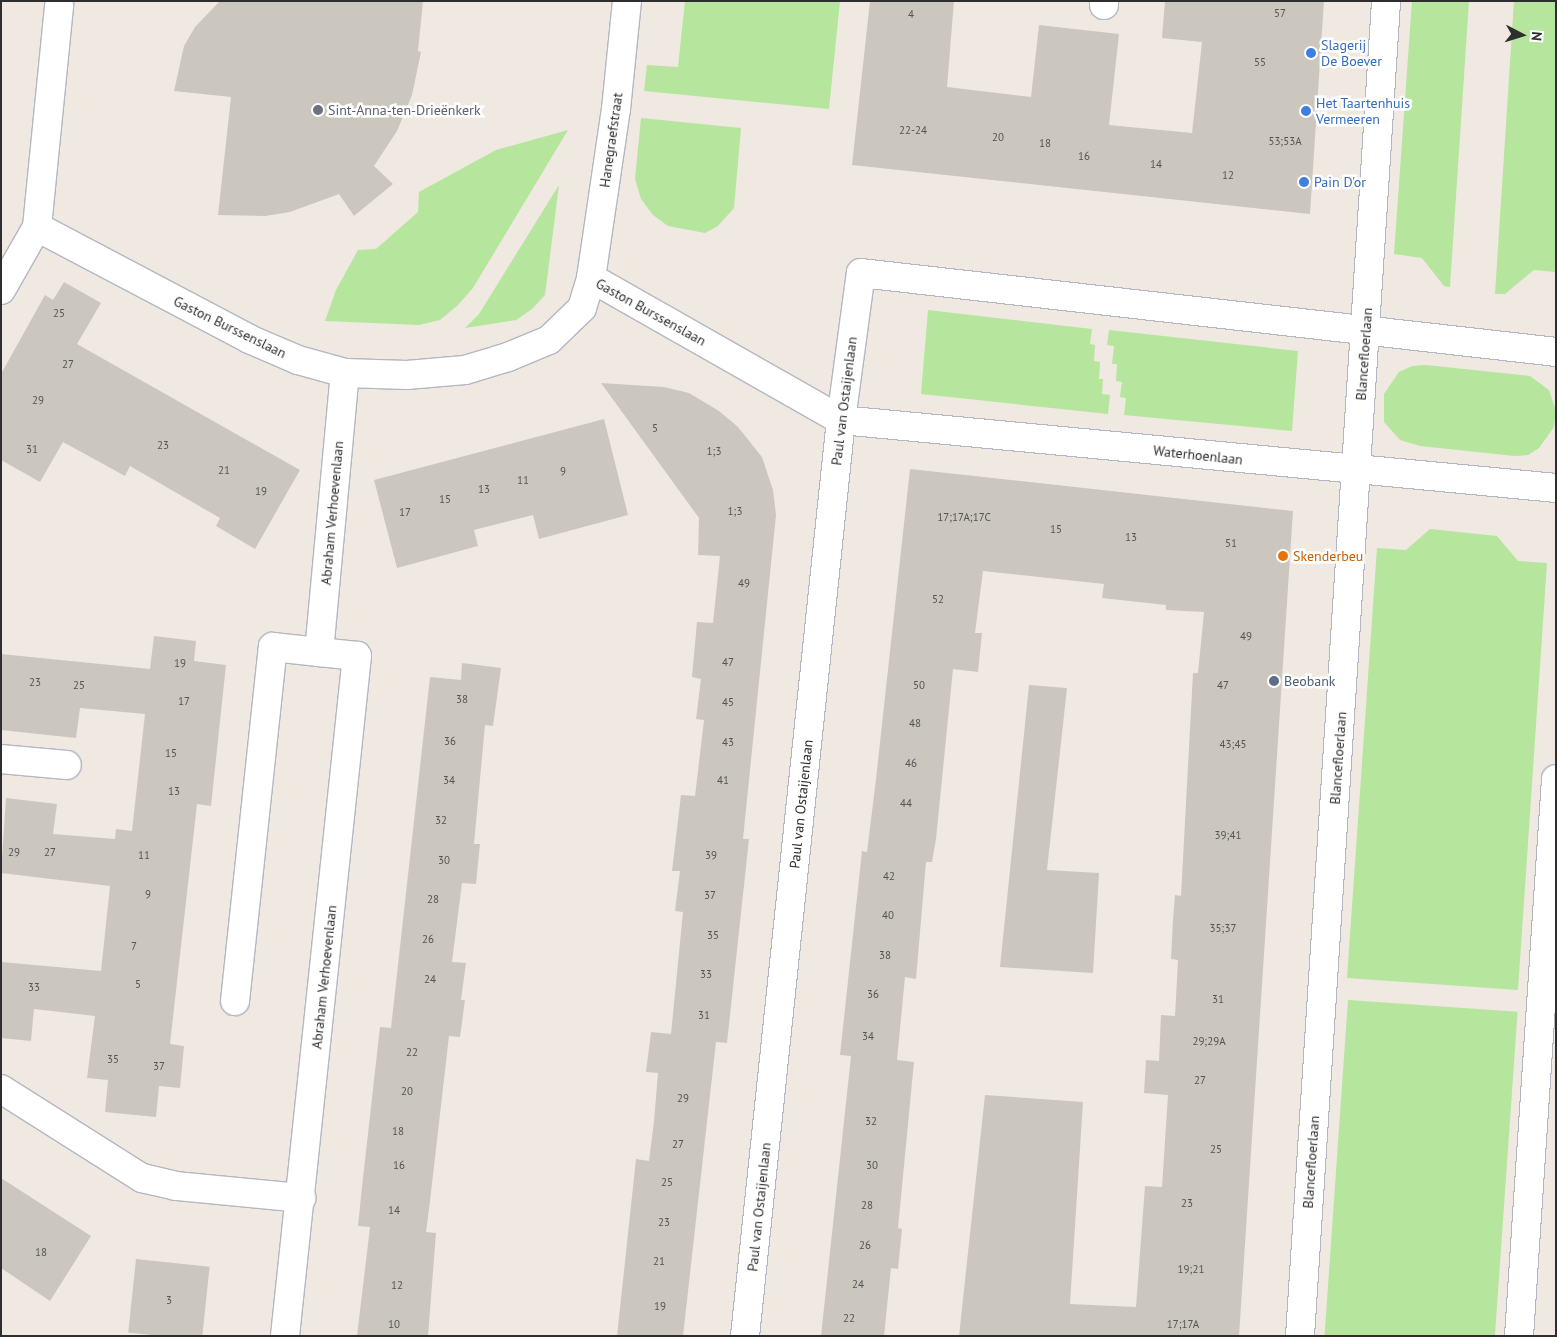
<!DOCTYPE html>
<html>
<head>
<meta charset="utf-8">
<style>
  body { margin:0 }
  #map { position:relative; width:1557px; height:1337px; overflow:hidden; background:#efe9e1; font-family:"PT Sans",sans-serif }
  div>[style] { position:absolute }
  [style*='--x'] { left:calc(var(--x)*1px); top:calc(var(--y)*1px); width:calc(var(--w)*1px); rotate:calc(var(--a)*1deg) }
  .green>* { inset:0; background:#b6e59e; transform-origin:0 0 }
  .building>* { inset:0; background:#cbc7bf; transform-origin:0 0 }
  .roads { filter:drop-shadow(1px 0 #b4b7c1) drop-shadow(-1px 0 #b4b7c1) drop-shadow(0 1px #b4b7c1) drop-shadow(0 -1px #b4b7c1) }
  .minor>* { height:28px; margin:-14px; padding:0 14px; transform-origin:14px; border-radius:14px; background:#fff }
  .dots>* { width:14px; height:14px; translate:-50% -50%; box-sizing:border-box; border:2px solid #fff; border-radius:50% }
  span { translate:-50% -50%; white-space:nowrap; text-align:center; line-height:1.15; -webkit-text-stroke:5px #fff; paint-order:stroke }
  .number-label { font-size:11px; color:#555452 }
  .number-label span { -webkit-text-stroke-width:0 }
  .shop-label { font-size:14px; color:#366cbe }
  .left { translate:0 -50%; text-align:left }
  .worship-label { font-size:14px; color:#5b616d }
  .street-label { font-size:14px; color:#2e2e2e }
  .food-label { font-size:14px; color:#c56008 }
  .service-label { font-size:14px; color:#4e5e75 }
  .frame { position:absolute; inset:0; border:2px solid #2e2e2e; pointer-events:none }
  .north { position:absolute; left:1497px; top:10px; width:50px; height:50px; -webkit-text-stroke:4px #fff; paint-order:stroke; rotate:95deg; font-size:14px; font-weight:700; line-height:20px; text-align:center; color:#2e2e2e }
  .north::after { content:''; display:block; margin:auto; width:18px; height:22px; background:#2e2e2e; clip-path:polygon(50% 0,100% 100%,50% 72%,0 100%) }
</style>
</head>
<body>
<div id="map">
  <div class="green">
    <div style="clip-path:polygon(685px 1px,840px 1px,829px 109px,644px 91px,647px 65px,678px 67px)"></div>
    <div style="clip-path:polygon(1412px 1px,1469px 1px,1450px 287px,1444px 286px,1422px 258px,1394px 254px)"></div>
    <div style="clip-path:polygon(1514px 1px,1556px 1px,1556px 272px,1534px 270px,1505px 294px,1495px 294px)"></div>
    <div style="clip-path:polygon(641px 118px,741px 128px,734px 208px,718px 226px,705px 233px,668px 226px,653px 215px,641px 199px,635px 179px)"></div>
    <div style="clip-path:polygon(568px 130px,473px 288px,457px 306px,440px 320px,419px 325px,325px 321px,336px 290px,358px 250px,376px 249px,418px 212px,419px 192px,496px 150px)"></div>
    <div style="clip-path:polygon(559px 185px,545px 295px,532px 309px,516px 320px,465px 328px,479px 314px)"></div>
    <div style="clip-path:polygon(928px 310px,1092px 329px,1090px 344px,1095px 345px,1094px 361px,1100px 362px,1099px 379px,1103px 379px,1102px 394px,1110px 395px,1108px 414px,921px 394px)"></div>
    <div style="clip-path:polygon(1109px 330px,1298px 351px,1292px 431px,1124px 415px,1126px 398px,1120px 397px,1122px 382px,1116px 381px,1117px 364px,1112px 364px,1114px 346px,1107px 345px)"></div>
    <div style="clip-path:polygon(1426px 365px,1530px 376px,1549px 390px,1556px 411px,1554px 427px,1539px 448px,1528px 455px,1515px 456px,1420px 446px,1400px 440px,1384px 422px,1384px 394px,1399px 372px,1412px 366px)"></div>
    <div style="clip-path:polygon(1430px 529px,1497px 536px,1518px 561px,1547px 563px,1518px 990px,1347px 978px,1377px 548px,1406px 550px)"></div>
    <div style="left:1348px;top:1000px;width:170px;height:337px;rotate:4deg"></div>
  </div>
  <div class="building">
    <div style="clip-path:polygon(220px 1px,423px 1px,418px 51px,421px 52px,412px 95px,397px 131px,374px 166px,393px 184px,354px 216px,339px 194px,290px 212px,265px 216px,218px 215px,231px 97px,174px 91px,184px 46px,195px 27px)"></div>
    <div style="clip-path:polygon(870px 1px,954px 1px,947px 87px,1031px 97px,1039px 25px,1119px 34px,1109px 125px,1192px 133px,1202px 42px,1162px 38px,1165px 1px,1324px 1px,1310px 214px,852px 165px)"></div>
    <div style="clip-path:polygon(64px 282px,101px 303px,77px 344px,300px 470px,255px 549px,216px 526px,220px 518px,130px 466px,125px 476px,63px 442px,40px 482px,1px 460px,1px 374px,45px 295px,53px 300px)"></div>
    <div style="clip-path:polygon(601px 383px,664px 387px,689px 393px,719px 411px,738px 427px,762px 457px,773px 490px,776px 515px,743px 839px,749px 839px,727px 1043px,716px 1042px,683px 1336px,617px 1336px,636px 1159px,649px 1161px,654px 1121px,658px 1073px,646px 1072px,651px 1032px,671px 1034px,683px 912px,675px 911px,680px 871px,672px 871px,681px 795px,695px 796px,704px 720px,696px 719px,701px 679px,692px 677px,697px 622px,713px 623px,720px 556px,698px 555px,699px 518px)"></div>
    <div style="clip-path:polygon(604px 419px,628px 515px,539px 539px,533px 515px,474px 530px,478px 546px,397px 568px,374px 480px)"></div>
    <div style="clip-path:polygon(910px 469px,1293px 511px,1239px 1336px,959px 1336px,985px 1095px,1083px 1102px,1070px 1304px,1136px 1307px,1145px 1186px,1162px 1187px,1168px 1095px,1144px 1093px,1146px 1060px,1159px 1061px,1161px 1015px,1175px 1016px,1178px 960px,1171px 959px,1173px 920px,1175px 895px,1181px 896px,1193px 673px,1198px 673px,1204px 612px,1166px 610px,1166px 605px,1102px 598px,1104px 584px,983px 571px,975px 633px,982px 633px,978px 672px,953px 669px,936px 839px,932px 862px,926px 862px,916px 979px,905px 977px,897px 1060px,914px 1062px,898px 1228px,902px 1229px,898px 1269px,891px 1268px,884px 1336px,821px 1336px,851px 1056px,840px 1055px,862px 851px,867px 852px,876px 779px)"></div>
    <div style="clip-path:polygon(154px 636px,196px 641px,194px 661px,226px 665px,211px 806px,197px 804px,170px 1044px,184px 1046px,180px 1088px,159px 1086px,156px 1117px,105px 1112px,108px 1080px,87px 1078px,95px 1016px,34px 1009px,31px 1041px,1px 1038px,1px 962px,101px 971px,110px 886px,1px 873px,6px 798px,57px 804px,53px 834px,115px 839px,116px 829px,132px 831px,145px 714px,80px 708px,76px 738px,1px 730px,1px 654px,150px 669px)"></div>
    <div style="clip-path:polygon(462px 663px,501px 668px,493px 726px,485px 725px,474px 844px,480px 844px,476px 884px,462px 883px,452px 962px,466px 963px,461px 1000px,465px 1000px,460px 1037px,449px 1036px,430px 1201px,426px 1232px,436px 1233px,428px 1336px,357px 1336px,370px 1227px,358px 1226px,362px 1187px,380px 1027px,391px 1028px,430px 677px,461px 680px)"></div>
    <div style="clip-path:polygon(1029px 685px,1067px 688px,1047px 870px,1099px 873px,1093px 973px,1000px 967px)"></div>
    <div style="clip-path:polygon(1px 1178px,91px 1236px,50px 1301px,1px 1268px)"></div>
    <div style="left:136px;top:1259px;width:74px;height:74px;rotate:6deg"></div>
  </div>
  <div class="roads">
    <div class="minor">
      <div style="--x:1104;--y:5;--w:4;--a:-90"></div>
      <div style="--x:37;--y:227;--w:240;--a:27.8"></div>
      <div style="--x:249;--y:339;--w:53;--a:23.2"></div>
      <div style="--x:298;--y:360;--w:49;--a:15.5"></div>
      <div style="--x:345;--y:373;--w:62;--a:1.8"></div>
      <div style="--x:407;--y:375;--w:58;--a:-4.9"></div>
      <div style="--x:465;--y:370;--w:45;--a:-16.8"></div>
      <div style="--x:508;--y:357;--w:44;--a:-22.5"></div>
      <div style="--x:549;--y:340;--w:46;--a:-44.1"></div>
      <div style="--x:582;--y:308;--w:31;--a:-73"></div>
      <div style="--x:591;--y:278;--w:288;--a:29.6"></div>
      <div style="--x:841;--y:420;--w:17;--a:-83"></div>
      <div style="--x:861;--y:273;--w:699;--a:6.48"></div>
      <div style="--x:591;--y:278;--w:171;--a:-81.6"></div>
      <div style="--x:616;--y:109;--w:109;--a:-84.2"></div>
      <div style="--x:1;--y:290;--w:73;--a:-60.3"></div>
      <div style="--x:37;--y:227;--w:223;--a:-84.3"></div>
      <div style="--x:841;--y:420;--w:718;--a:5.43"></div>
      <div style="--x:1;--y:759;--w:66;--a:5.2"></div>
      <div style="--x:235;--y:1001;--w:356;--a:-83.9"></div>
      <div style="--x:273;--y:647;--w:46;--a:6.2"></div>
      <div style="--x:1;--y:1089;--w:167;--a:32.3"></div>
      <div style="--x:142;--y:1178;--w:35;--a:13"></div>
      <div style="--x:176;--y:1186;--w:126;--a:5.5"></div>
      <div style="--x:285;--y:1336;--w:684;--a:-83.96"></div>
      <div style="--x:357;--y:656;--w:38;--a:-174"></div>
      <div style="--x:319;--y:652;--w:280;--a:-84.7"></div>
      <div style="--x:745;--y:1336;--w:921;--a:-84.02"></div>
      <div style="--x:841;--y:420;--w:148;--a:-82.3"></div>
      <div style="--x:1300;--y:1336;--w:1338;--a:-86.31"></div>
      <div style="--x:1519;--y:1336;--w:558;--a:-86.2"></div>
    </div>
  </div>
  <div class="dots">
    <div style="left:1311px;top:53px;background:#3f7fe0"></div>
    <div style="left:318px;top:110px;background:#6b7280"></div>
    <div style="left:1306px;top:111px;background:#3f7fe0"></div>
    <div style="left:1304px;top:182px;background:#3f7fe0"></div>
    <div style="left:1283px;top:556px;background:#e8710a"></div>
    <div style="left:1274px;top:681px;background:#5c6f8a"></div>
  </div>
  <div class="number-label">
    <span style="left:1280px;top:13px">57</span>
    <span style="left:911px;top:14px">4</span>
    <span style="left:1260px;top:62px">55</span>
    <span style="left:913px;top:130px">22-24</span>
    <span style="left:998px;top:137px">20</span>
    <span style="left:1285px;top:141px">53;53A</span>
    <span style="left:1045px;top:143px">18</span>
    <span style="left:1084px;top:156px">16</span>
    <span style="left:1156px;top:164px">14</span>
    <span style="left:1228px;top:175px">12</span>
    <span style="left:59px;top:313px">25</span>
    <span style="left:68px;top:364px">27</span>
    <span style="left:38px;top:400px">29</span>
    <span style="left:655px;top:428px">5</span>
    <span style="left:163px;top:445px">23</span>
    <span style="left:32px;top:449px">31</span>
    <span style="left:714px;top:451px">1;3</span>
    <span style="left:224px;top:470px">21</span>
    <span style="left:563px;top:471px">9</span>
    <span style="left:523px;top:480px">11</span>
    <span style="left:484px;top:489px">13</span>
    <span style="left:261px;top:491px">19</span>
    <span style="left:445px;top:499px">15</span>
    <span style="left:735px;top:511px">1;3</span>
    <span style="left:405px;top:512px">17</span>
    <span style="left:964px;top:517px">17;17A;17C</span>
    <span style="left:1056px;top:529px">15</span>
    <span style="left:1131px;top:537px">13</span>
    <span style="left:1231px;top:543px">51</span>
    <span style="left:744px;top:583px">49</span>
    <span style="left:938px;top:599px">52</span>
    <span style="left:1246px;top:636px">49</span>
    <span style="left:728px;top:662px">47</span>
    <span style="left:180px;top:663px">19</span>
    <span style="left:35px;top:682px">23</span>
    <span style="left:79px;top:685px">25</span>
    <span style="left:919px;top:685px">50</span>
    <span style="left:1223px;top:685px">47</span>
    <span style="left:462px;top:699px">38</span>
    <span style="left:184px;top:701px">17</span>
    <span style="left:728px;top:702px">45</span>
    <span style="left:915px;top:723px">48</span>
    <span style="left:450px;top:741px">36</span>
    <span style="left:728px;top:742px">43</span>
    <span style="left:1233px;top:744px">43;45</span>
    <span style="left:171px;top:753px">15</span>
    <span style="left:911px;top:763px">46</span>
    <span style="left:449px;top:780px">34</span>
    <span style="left:723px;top:780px">41</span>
    <span style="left:174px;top:791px">13</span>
    <span style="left:906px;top:803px">44</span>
    <span style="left:441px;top:820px">32</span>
    <span style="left:1228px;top:835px">39;41</span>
    <span style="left:14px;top:852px">29</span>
    <span style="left:50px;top:852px">27</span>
    <span style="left:144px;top:855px">11</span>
    <span style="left:711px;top:855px">39</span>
    <span style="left:444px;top:860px">30</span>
    <span style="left:889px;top:876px">42</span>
    <span style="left:148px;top:894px">9</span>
    <span style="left:710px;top:895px">37</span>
    <span style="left:433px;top:899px">28</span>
    <span style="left:888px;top:915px">40</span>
    <span style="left:1223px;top:928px">35;37</span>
    <span style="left:713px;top:935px">35</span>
    <span style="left:428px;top:939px">26</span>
    <span style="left:134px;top:946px">7</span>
    <span style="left:885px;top:955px">38</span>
    <span style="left:706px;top:974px">33</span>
    <span style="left:430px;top:979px">24</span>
    <span style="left:138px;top:984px">5</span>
    <span style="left:34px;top:987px">33</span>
    <span style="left:873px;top:994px">36</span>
    <span style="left:1218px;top:999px">31</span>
    <span style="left:704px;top:1015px">31</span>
    <span style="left:868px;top:1036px">34</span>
    <span style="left:1209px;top:1041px">29;29A</span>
    <span style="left:412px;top:1052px">22</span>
    <span style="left:113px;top:1059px">35</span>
    <span style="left:159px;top:1066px">37</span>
    <span style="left:1200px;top:1080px">27</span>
    <span style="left:407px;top:1091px">20</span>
    <span style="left:683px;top:1098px">29</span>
    <span style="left:871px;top:1121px">32</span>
    <span style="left:398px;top:1131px">18</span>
    <span style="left:678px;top:1144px">27</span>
    <span style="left:1216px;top:1149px">25</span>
    <span style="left:399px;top:1165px">16</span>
    <span style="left:872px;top:1165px">30</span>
    <span style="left:667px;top:1182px">25</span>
    <span style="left:1187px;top:1203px">23</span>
    <span style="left:867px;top:1205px">28</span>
    <span style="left:394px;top:1210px">14</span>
    <span style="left:664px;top:1222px">23</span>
    <span style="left:865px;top:1245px">26</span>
    <span style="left:41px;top:1252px">18</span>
    <span style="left:659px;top:1261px">21</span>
    <span style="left:1191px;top:1269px">19;21</span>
    <span style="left:858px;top:1284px">24</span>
    <span style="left:397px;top:1285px">12</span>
    <span style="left:169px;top:1300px">3</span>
    <span style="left:660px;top:1306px">19</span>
    <span style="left:849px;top:1318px">22</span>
    <span style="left:394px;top:1324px">10</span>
    <span style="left:1183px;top:1324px">17;17A</span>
  </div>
  <div class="shop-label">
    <span class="left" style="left:1321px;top:53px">Slagerij<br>De Boever</span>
    <span class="left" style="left:1316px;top:111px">Het Taartenhuis<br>Vermeeren</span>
    <span class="left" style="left:1314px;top:182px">Pain D'or</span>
  </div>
  <div class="worship-label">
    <span class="left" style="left:328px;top:110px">Sint-Anna-ten-Drieënkerk</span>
  </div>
  <div class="street-label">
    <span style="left:611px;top:140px;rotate:-82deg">Hanegraefstraat</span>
    <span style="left:651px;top:312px;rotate:29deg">Gaston Burssenslaan</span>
    <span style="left:230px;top:327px;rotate:26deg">Gaston Burssenslaan</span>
    <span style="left:1364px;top:354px;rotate:-86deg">Blancefloerlaan</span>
    <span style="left:844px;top:401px;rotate:-83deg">Paul van Ostaijenlaan</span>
    <span style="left:1198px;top:455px;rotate:6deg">Waterhoenlaan</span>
    <span style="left:332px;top:513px;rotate:-85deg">Abraham Verhoevenlaan</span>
    <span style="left:1338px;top:758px;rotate:-86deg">Blancefloerlaan</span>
    <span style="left:801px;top:804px;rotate:-84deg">Paul van Ostaijenlaan</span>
    <span style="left:324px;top:977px;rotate:-84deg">Abraham Verhoevenlaan</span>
    <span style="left:1311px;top:1162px;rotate:-86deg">Blancefloerlaan</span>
    <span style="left:759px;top:1207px;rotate:-84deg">Paul van Ostaijenlaan</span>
  </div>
  <div class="food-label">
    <span class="left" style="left:1293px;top:556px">Skenderbeu</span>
  </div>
  <div class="service-label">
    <span class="left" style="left:1284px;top:681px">Beobank</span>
  </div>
  <div class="frame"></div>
  <div class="north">N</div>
</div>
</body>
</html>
